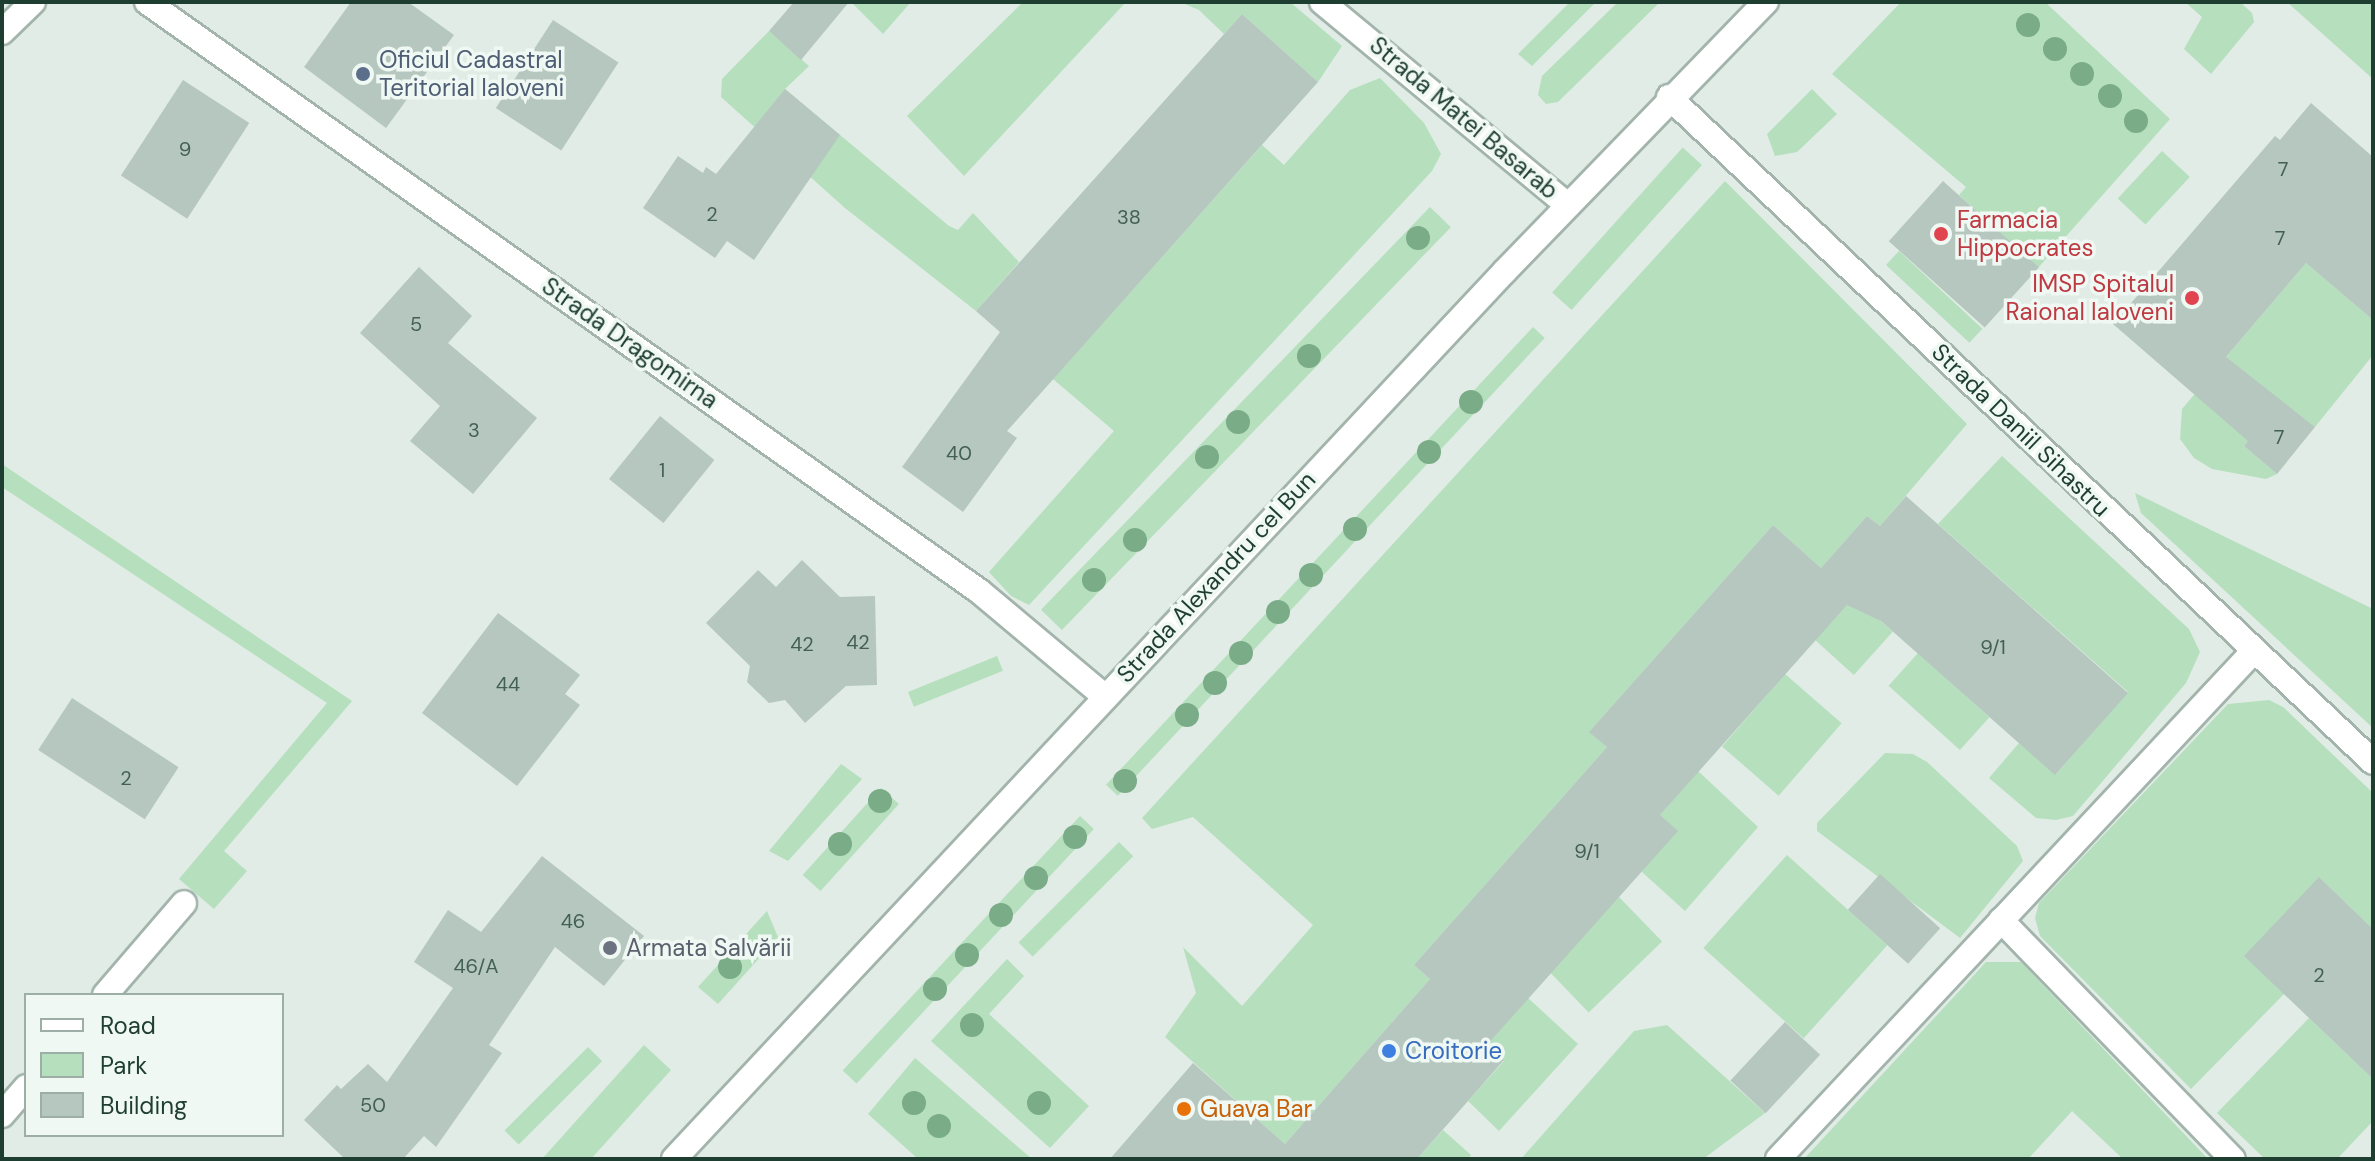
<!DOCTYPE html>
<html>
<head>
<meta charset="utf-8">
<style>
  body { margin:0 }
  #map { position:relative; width:2375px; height:1161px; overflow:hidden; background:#e0ece5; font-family:"DM Sans",sans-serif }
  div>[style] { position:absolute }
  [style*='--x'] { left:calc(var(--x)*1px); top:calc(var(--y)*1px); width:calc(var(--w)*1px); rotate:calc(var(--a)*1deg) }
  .green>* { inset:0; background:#b6dfbd; transform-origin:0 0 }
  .building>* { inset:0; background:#b5c7be; transform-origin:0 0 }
  .roads { filter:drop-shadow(2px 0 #a2b4ac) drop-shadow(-2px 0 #a2b4ac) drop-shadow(0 2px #a2b4ac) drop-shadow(0 -2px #a2b4ac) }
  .service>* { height:24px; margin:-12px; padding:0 12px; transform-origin:12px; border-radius:12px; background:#fff }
  .minor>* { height:24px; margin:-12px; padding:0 12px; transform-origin:12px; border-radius:12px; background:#fff }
  .secondary>* { height:24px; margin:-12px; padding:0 12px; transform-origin:12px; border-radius:12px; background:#fff }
  .trees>* { width:24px; height:24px; margin:-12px; border-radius:50%; background:#7aac88 }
  .dots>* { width:22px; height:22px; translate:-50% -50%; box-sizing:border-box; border:4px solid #f0f8f3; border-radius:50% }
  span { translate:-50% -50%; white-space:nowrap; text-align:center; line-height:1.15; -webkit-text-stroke:7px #f0f8f3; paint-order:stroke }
  .number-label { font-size:20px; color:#446055 }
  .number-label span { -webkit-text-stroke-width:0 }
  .service-label { font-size:24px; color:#4e5e75 }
  .left { translate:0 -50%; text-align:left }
  .street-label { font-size:24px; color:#1f3e32 }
  .health-label { font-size:24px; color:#be3a42 }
  .right { translate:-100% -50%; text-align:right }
  .worship-label { font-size:24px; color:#5b616d }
  .shop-label { font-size:24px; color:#366cbe }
  .food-label { font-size:24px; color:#c56008 }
  .frame { position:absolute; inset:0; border:4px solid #1f3e32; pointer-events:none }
  .legend { position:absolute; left:24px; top:993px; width:260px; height:144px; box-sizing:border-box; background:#f0f8f3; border:2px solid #9caea6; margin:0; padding:10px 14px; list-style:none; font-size:24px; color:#1f3e32 }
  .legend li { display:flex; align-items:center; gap:16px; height:40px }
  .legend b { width:40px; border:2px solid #9caea6 }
</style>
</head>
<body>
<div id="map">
  <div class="green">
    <div style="clip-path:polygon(851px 2px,911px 2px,883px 34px)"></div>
    <div style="clip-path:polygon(1023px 2px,1126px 2px,964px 176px,907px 116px)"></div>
    <div style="clip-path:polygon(1180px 2px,1290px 2px,1342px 46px,1318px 82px,1242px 14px,1224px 34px,1199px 10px)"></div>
    <div style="clip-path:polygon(1570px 2px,1596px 2px,1532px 66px,1518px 54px)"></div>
    <div style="clip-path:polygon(1618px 2px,1660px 2px,1558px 102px,1546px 104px,1538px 95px,1542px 76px)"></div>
    <div style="clip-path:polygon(1901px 2px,2045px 2px,2170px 119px,2038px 268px,1959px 195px,1966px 187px,1832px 74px)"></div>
    <div style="clip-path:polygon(2185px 2px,2240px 2px,2252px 13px,2254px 22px,2211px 74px,2184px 49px,2202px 17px)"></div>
    <div style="clip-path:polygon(2287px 2px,2373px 2px,2373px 79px)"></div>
    <div style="clip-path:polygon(769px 31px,809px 66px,785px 89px,949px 226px,958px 230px,973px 213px,1019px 262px,976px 311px,845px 208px,721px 97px,722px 79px)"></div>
    <div style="clip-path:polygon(1380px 78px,1424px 123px,1441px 154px,1432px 171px,1029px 605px,1011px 596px,989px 572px,1114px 431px,1053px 379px,1262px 145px,1284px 165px,1350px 90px)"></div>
    <div style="clip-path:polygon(1812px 89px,1837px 114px,1797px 152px,1775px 156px,1767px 134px)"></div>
    <div style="left:2162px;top:151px;width:38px;height:65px;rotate:43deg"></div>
    <div style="left:1702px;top:165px;width:195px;height:26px;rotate:132deg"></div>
    <div style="clip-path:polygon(1725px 181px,1967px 424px,1880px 526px,1867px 516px,1821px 568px,1773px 525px,1590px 731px,1607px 747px,1414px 965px,1430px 979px,1285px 1144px,1165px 1037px,1196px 993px,1183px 947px,1242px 1006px,1313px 925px,1193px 817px,1152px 829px,1142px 818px)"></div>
    <div style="left:1430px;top:207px;width:29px;height:560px;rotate:44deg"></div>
    <div style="left:1899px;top:251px;width:114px;height:19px;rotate:43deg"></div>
    <div style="clip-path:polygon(2306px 263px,2373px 320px,2373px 355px,2315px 427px,2281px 401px,2244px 446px,2277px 474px,2266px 479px,2212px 469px,2194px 458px,2180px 439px,2182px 409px)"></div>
    <div style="left:1533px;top:327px;width:16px;height:626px;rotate:43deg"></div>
    <div style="clip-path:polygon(2002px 456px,2189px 629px,2200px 652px,2186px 683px,2073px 816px,2056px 820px,2036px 818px,1989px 778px,2019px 743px,2056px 774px,2128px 692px,1938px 524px)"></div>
    <div style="clip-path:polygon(2px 464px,352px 701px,224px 851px,247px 871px,214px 909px,179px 879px,327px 703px,2px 487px)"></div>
    <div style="clip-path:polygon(2135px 493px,2373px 609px,2373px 728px,2141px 513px)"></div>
    <div style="left:1854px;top:597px;width:52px;height:58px;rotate:42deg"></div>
    <div style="left:1918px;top:653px;width:96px;height:44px;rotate:42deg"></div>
    <div style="left:997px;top:656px;width:16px;height:96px;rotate:68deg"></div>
    <div style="left:1785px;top:674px;width:75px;height:96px;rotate:41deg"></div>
    <div style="clip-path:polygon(2269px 700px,2283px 707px,2373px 793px,2373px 929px,2320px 878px,2284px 994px,2191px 1089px,2040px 936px,2035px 918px,2039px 903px,2228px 704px)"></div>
    <div style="clip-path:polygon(1885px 753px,1913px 754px,1927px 762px,2017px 846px,2023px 861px,1960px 938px,1817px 831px,1817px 823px)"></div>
    <div style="clip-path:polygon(841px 764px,862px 779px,788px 861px,769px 851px)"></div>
    <div style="clip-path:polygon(1698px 771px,1758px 827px,1685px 911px,1642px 872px,1660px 815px)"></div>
    <div style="left:881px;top:788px;width:24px;height:117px;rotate:42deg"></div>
    <div style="left:1080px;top:816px;width:19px;height:348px;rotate:43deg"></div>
    <div style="left:1119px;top:842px;width:20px;height:142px;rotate:45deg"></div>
    <div style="left:1787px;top:855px;width:135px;height:125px;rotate:42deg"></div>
    <div style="left:1619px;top:897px;width:62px;height:102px;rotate:46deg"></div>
    <div style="clip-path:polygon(767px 911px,778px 937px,718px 1004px,698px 987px)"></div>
    <div style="clip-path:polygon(1007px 959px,1024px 976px,989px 1014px,1089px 1106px,1050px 1148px,931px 1041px)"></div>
    <div style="clip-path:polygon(1986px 962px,2021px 962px,2208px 1159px,2123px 1159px,2072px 1111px,2028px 1159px,1804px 1159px)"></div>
    <div style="clip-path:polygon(1528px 998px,1578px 1044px,1499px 1131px,1468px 1101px,1504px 1061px,1487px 1045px)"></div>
    <div style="clip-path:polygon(2309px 1018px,2373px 1079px,2373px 1121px,2337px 1159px,2265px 1159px,2217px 1113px)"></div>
    <div style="clip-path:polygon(1667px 1025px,1765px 1113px,1703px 1159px,1521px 1159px,1634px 1031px)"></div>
    <div style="clip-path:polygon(644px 1045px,671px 1070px,591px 1159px,542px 1159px)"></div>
    <div style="left:588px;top:1047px;width:20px;height:118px;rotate:45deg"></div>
    <div style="clip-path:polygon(915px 1058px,1032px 1159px,918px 1159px,868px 1114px)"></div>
    <div style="clip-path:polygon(1443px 1130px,1471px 1155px,1468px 1159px,1417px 1159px)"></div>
  </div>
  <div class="building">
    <div style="clip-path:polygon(351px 2px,408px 2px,454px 35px,386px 128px,304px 67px)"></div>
    <div style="clip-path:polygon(794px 2px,849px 2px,801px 60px,769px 31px)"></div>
    <div style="clip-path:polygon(1242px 14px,1318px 82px,1007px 431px,1017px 438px,963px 512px,902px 467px,1000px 332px,976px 311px)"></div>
    <div style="left:553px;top:20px;width:78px;height:105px;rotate:33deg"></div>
    <div style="left:183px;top:80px;width:79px;height:114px;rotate:33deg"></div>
    <div style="clip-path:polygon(785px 89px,840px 135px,754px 260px,727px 241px,715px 258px,643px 208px,678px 156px,703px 173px,706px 167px,716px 174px)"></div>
    <div style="clip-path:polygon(2311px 103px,2373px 157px,2373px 320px,2306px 263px,2226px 357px,2315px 427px,2277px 474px,2244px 446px,2248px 441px,2113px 324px,2275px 136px,2280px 140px)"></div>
    <div style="left:1943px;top:181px;width:129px;height:81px;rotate:42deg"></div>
    <div style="clip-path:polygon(419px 267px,472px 316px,448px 343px,537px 418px,473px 494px,410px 441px,440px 406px,360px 333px)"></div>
    <div style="left:660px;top:416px;width:70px;height:81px;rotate:39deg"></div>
    <div style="clip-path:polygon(1906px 496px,2128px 693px,2055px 775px,1881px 621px,1847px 605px,1660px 815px,1678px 831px,1487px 1045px,1504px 1060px,1417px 1159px,1110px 1159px,1193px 1063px,1285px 1144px,1430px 979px,1414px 965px,1607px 747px,1589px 732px,1773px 525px,1821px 568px,1867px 516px,1880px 526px)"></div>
    <div style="clip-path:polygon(802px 560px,840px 597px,875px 596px,877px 685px,846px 686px,805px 723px,785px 700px,769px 703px,747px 682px,750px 666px,706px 623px,758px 570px,776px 587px)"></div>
    <div style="clip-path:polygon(498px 613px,580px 675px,565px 694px,580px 705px,517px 786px,422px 713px)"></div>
    <div style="left:72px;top:698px;width:127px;height:62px;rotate:33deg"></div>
    <div style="clip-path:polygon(542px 856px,644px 936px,604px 986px,555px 947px,489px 1045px,502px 1053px,436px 1147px,424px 1136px,403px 1159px,345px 1159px,304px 1120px,337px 1085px,341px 1089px,368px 1064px,387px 1082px,453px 988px,414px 962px,448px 910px,481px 932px)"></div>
    <div style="left:1880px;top:874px;width:81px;height:48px;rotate:42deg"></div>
    <div style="clip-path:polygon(2319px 877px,2373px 929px,2373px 1079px,2244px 956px)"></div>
    <div style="left:1785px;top:1022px;width:48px;height:80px;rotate:43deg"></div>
  </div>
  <div class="roads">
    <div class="service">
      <div style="--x:2001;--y:920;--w:333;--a:45.9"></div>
      <div style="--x:1778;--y:1159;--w:695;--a:-46.87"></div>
    </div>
    <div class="minor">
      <div style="--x:147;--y:2;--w:1019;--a:35.3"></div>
      <div style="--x:979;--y:591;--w:163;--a:40"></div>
      <div style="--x:1322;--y:2;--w:318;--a:39.6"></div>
      <div style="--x:2;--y:32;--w:43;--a:-44.1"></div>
      <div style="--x:1669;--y:97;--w:968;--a:43.37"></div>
      <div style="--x:105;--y:995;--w:121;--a:-49.3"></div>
      <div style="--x:2;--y:1115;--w:37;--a:-49"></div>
    </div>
    <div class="secondary">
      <div style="--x:674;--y:1159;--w:1216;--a:-46.9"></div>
      <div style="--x:1505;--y:271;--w:375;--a:-45.9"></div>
    </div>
  </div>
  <div class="trees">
    <div style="left:2028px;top:25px"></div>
    <div style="left:2055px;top:49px"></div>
    <div style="left:2082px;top:74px"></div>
    <div style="left:2110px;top:96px"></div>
    <div style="left:2136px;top:121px"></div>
    <div style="left:1418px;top:238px"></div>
    <div style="left:1309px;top:356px"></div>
    <div style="left:1471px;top:402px"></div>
    <div style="left:1238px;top:422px"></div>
    <div style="left:1429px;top:452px"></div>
    <div style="left:1207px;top:457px"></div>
    <div style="left:1355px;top:529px"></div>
    <div style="left:1135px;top:540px"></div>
    <div style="left:1311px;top:575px"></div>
    <div style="left:1094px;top:580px"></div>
    <div style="left:1278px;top:612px"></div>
    <div style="left:1241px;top:653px"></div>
    <div style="left:1215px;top:683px"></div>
    <div style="left:1187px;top:715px"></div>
    <div style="left:1125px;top:781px"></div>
    <div style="left:880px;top:801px"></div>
    <div style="left:1075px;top:837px"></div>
    <div style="left:840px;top:844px"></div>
    <div style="left:1036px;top:878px"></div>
    <div style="left:1001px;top:915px"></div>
    <div style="left:967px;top:955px"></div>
    <div style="left:730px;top:967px"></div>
    <div style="left:935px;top:989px"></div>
    <div style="left:972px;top:1025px"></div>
    <div style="left:914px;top:1103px"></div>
    <div style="left:1039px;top:1103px"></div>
    <div style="left:939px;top:1126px"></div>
  </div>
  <div class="dots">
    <div style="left:363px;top:74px;background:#5c6f8a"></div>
    <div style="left:1941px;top:234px;background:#e0444e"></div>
    <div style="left:2192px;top:298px;background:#e0444e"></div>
    <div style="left:610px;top:948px;background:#6b7280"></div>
    <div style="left:1389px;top:1051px;background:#3f7fe0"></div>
    <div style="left:1184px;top:1109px;background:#e8710a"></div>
  </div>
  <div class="number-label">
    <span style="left:185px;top:149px">9</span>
    <span style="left:2283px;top:169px">7</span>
    <span style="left:712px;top:214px">2</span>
    <span style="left:1129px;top:217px">38</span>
    <span style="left:2280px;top:238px">7</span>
    <span style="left:416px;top:324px">5</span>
    <span style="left:474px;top:430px">3</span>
    <span style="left:2279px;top:437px">7</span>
    <span style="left:959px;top:453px">40</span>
    <span style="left:662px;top:470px">1</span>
    <span style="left:858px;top:642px">42</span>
    <span style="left:802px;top:644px">42</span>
    <span style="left:1993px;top:647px">9/1</span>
    <span style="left:508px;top:684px">44</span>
    <span style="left:126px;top:778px">2</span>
    <span style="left:1587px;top:851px">9/1</span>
    <span style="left:573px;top:921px">46</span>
    <span style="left:476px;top:966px">46/A</span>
    <span style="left:2319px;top:975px">2</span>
    <span style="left:373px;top:1105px">50</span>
  </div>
  <div class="service-label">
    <span class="left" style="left:379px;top:74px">Oficiul Cadastral<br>Teritorial Ialoveni</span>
  </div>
  <div class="street-label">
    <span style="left:1464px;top:118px;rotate:40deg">Strada Matei Basarab</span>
    <span style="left:630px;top:343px;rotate:35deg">Strada Dragomirna</span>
    <span style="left:2021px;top:430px;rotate:44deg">Strada Daniil Sihastru</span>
    <span style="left:1216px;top:577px;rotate:-47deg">Strada Alexandru cel Bun</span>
  </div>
  <div class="health-label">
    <span class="left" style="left:1957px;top:234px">Farmacia<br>Hippocrates</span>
    <span class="right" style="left:2174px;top:298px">IMSP Spitalul<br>Raional Ialoveni</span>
  </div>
  <div class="worship-label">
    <span class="left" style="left:626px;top:948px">Armata Salvării</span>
  </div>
  <div class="shop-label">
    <span class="left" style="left:1405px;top:1051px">Croitorie</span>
  </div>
  <div class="food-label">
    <span class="left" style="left:1200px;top:1109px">Guava Bar</span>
  </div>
  <div class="frame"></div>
  <ul class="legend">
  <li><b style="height:10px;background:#fff"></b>Road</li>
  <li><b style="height:22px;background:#b6dfbd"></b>Park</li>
  <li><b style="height:22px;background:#b5c7be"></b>Building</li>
  </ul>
</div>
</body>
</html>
